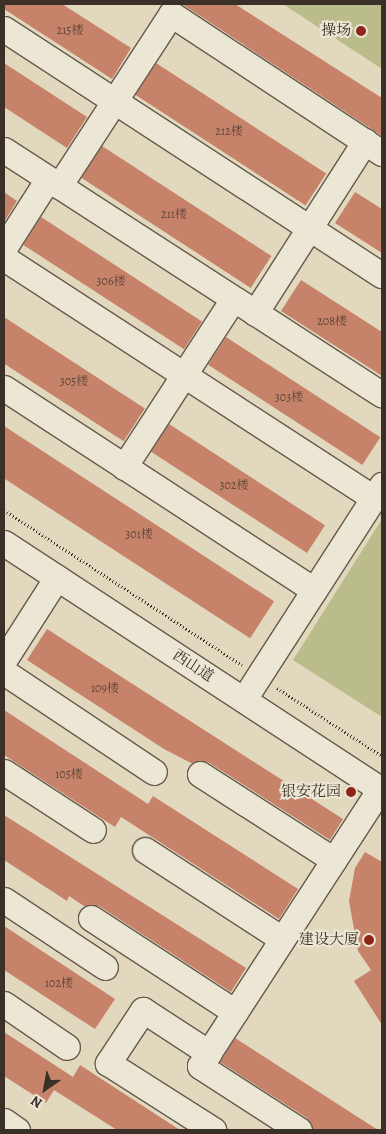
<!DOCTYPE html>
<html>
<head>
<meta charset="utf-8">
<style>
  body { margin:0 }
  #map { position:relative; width:386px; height:1134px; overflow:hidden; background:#e2d8be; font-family:Alegreya,"Noto Serif SC",serif }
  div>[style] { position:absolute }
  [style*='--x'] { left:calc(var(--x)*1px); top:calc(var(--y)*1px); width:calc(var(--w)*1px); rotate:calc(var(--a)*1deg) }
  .green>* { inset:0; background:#babc8c }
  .building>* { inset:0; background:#c7836a; transform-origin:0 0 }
  .path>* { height:3px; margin-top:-1.5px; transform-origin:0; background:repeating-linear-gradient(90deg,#3b3027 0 1px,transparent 0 3.5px) }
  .roads { filter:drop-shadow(1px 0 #655a4d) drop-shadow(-1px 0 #655a4d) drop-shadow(0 1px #655a4d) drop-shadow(0 -1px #655a4d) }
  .minor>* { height:25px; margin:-12.5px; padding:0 12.5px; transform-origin:12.5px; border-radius:12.5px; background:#ece6d5 }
  .dots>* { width:14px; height:14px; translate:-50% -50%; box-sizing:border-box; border:2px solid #ece6d5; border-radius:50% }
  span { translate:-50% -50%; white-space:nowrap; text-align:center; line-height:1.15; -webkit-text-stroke:4px #ece6d5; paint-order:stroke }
  .number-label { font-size:12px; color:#5e4538 }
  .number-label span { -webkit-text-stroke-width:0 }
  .poi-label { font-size:15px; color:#3b3027 }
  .right { translate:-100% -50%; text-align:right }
  .street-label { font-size:15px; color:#3b3027 }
  .frame { position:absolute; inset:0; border:5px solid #3b3027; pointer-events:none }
  .north { position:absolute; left:20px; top:1064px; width:50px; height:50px; -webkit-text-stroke:4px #ece6d5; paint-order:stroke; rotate:213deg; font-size:14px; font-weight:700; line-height:20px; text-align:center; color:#3b3027 }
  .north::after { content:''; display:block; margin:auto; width:18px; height:22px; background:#3b3027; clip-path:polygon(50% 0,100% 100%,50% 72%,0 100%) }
</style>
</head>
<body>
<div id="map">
  <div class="green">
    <div style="clip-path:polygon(283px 4px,382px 4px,382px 69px)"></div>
    <div style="clip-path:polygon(382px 519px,382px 717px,293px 660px)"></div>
  </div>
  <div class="building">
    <div style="clip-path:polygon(4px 4px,62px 4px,131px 48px,112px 79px,4px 9px)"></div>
    <div style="clip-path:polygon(182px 4px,235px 4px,382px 98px,382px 136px)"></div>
    <div style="clip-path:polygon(4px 63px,87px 117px,67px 148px,4px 107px)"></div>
    <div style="left:156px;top:63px;width:203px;height:38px;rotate:33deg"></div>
    <div style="left:102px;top:146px;width:202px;height:38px;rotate:33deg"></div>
    <div style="clip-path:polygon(4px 192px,17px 201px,4px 222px)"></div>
    <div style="clip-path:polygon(355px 192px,382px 209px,382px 253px,335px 223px)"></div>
    <div style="left:41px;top:217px;width:192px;height:33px;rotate:33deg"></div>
    <div style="clip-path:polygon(301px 280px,382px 332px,382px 376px,281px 311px)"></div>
    <div style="left:4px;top:317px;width:168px;height:39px;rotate:33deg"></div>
    <div style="left:226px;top:337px;width:184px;height:33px;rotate:33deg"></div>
    <div style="left:169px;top:424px;width:186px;height:33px;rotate:33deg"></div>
    <div style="left:4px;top:426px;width:322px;height:44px;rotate:33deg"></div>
    <div style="clip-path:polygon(47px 629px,343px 819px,330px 840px,208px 762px,191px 763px,164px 749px,27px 660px)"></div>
    <div style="clip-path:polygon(4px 710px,148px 804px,153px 796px,298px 889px,279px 919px,121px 817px,115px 827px,4px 755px)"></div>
    <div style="clip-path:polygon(4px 815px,246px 968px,231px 992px,99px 906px,84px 906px,69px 896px,67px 901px,4px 860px)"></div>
    <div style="clip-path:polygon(365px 852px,382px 862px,382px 1025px,354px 981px,371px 970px,358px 951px,349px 901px,355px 868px)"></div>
    <div style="clip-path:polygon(4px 926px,115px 999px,95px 1029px,4px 970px)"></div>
    <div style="clip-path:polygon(4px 1032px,73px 1077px,80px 1065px,180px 1130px,117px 1130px,54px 1090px,46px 1103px,4px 1076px)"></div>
    <div style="clip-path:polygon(235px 1038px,378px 1130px,313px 1130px,307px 1118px,220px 1062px)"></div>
  </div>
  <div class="path">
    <div style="--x:4;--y:510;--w:284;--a:33.1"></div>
    <div style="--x:277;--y:688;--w:125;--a:32.9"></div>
  </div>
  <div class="roads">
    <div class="minor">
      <div style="--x:4;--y:29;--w:451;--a:33.1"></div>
      <div style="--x:4;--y:150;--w:450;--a:32.9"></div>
      <div style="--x:59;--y:186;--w:205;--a:-56.9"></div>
      <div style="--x:171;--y:14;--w:253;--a:33.4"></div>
      <div style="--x:4;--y:248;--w:82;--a:-57.5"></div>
      <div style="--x:4;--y:258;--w:441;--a:33"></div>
      <div style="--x:255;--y:313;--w:204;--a:-57.4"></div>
      <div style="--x:4;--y:388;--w:370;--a:33.1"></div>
      <div style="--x:124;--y:467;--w:200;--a:-57"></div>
      <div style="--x:4;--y:543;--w:452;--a:33.2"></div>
      <div style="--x:4;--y:660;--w:98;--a:-57.4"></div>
      <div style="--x:4;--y:672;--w:180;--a:33.7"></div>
      <div style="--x:244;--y:699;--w:255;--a:-57.2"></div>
      <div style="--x:4;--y:772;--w:106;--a:33.1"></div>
      <div style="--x:200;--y:774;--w:159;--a:32.7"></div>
      <div style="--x:145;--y:850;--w:163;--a:33"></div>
      <div style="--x:4;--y:900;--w:121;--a:33.6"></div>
      <div style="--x:91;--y:918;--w:172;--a:33.1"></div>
      <div style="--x:4;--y:1004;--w:76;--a:34.3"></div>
      <div style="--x:209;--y:1053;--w:79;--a:-146.9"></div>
      <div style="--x:143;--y:1010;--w:64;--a:123.4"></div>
      <div style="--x:108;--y:1063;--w:125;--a:32.5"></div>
      <div style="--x:4;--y:1121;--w:16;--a:35"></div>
      <div style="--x:299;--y:1130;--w:118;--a:-147.1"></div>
      <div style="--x:200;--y:1066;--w:330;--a:-57"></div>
    </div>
  </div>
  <div class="dots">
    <div style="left:361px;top:31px;background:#8f2418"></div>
    <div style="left:351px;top:792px;background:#8f2418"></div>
    <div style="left:369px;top:940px;background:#8f2418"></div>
  </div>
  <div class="number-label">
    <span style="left:70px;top:31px">215楼</span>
    <span style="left:229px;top:132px">212楼</span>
    <span style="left:174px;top:215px">211楼</span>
    <span style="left:111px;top:282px">306楼</span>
    <span style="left:332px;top:322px">208楼</span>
    <span style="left:74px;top:382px">305楼</span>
    <span style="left:289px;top:398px">303楼</span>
    <span style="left:234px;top:486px">302楼</span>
    <span style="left:139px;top:535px">301楼</span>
    <span style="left:105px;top:689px">109楼</span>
    <span style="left:69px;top:775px">105楼</span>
    <span style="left:59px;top:984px">102楼</span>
  </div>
  <div class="poi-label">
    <span class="right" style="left:351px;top:31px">操场</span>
    <span class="right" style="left:341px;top:792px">银安花园</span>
    <span class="right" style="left:359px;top:940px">建设大厦</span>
  </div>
  <div class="street-label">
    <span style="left:193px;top:666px;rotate:33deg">西山道</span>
  </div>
  <div class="frame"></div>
  <div class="north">N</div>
</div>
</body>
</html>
